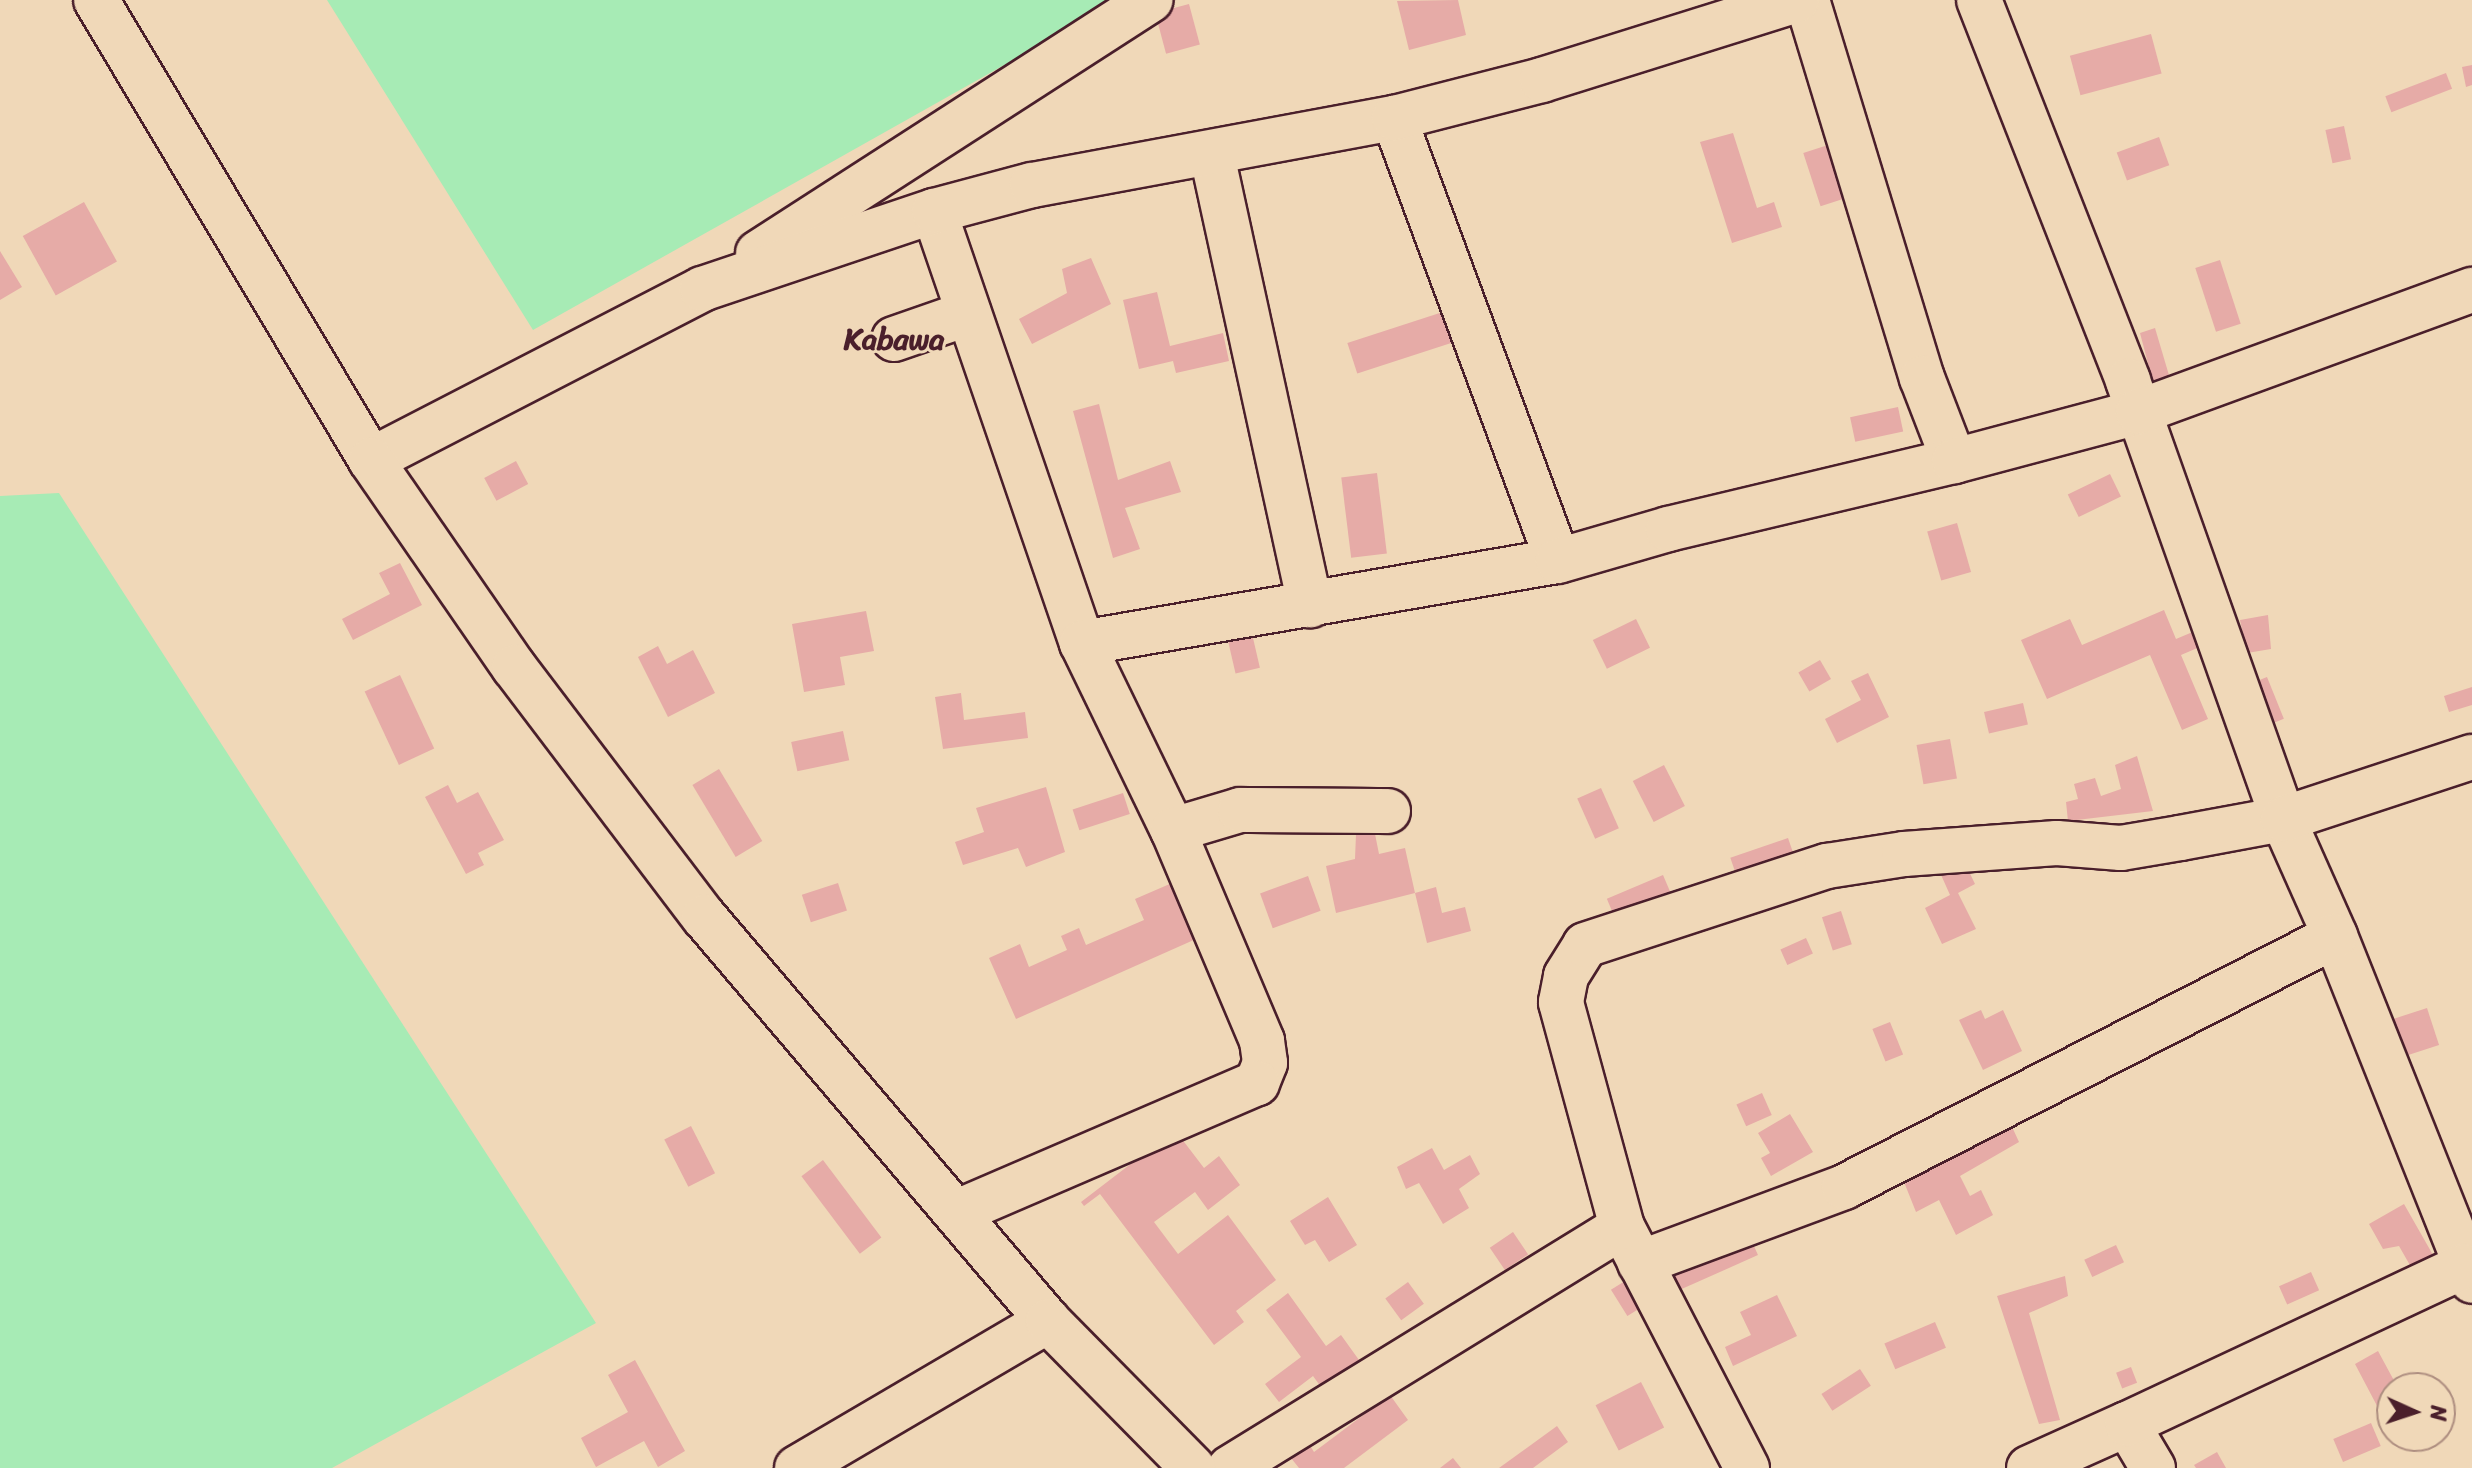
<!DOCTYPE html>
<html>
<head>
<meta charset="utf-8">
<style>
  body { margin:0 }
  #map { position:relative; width:2472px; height:1468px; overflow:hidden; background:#f0d8b8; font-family:Sriracha,sans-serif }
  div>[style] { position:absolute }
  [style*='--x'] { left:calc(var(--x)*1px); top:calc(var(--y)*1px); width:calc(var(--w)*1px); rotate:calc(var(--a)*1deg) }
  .green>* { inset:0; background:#a7ebb5 }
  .building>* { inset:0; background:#e6aba7; transform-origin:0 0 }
  .roads { filter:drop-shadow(2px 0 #4a1f2b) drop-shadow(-2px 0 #4a1f2b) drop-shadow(0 2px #4a1f2b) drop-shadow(0 -2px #4a1f2b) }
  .minor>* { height:44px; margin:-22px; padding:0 22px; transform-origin:22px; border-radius:22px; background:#f0d8b8 }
  .trunk>* { height:44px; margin:-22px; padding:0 22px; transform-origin:22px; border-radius:22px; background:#f0d8b8 }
  span { translate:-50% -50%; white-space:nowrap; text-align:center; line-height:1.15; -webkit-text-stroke:6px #f0d8b8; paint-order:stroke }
  .quarter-label { font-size:30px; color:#4a1f2b; font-weight:700 }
  .north { position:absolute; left:2376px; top:1372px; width:80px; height:80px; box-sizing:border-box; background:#f0d8b8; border:2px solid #ae8e80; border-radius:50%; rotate:93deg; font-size:22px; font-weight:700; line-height:32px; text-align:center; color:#4a1f2b }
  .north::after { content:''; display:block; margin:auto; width:28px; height:36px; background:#4a1f2b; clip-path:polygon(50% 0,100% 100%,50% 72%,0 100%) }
</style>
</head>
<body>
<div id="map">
  <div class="green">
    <div style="clip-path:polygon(327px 0,1120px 0,533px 330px)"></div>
    <div style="clip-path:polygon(59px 493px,596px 1323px,332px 1468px,0 1468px,0 496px)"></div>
  </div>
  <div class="building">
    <div style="clip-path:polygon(1458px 0,1466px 35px,1409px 50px,1397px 1px)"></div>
    <div style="left:1189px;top:4px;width:42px;height:35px;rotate:75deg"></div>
    <div style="left:2151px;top:34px;width:41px;height:84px;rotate:75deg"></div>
    <div style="clip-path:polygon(2472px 65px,2472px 85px,2466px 87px,2462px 67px)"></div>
    <div style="left:2446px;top:73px;width:17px;height:65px;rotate:69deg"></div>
    <div style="left:2344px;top:126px;width:34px;height:19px;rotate:78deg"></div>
    <div style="clip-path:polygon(1733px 133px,1757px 208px,1774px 202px,1782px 227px,1732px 243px,1700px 142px)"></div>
    <div style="left:2159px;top:137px;width:30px;height:45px;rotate:70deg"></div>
    <div style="left:1828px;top:145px;width:56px;height:26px;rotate:72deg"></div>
    <div style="left:84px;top:202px;width:68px;height:70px;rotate:61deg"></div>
    <div style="clip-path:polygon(0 251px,22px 287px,0 300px)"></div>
    <div style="clip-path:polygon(1091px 258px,1111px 304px,1032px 344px,1019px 319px,1067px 293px,1062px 269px)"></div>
    <div style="left:2220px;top:260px;width:67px;height:26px;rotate:72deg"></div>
    <div style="clip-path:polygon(1157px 292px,1170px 346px,1223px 333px,1229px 361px,1176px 373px,1173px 361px,1139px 369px,1123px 300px)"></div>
    <div style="left:1452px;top:309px;width:32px;height:110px;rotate:72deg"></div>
    <div style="clip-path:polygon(2155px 328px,2171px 382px,2155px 390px,2140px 333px)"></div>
    <div style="clip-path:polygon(1099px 404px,1118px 480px,1170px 461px,1181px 492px,1125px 508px,1140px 549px,1113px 558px,1073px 411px)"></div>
    <div style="left:1898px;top:407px;width:25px;height:49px;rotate:78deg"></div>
    <div style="left:516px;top:461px;width:26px;height:36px;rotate:62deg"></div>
    <div style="left:1377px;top:473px;width:81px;height:36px;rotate:83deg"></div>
    <div style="left:2110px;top:474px;width:25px;height:47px;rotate:64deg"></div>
    <div style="left:1957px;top:523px;width:51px;height:31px;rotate:74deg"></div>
    <div style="clip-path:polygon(400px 563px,422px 605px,353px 640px,342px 619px,390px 594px,379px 573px)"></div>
    <div style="clip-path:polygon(2164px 610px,2176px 639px,2195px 631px,2202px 646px,2181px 655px,2208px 719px,2182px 730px,2150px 655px,2047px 699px,2021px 640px,2070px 619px,2082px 645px)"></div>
    <div style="clip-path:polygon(866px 611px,874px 651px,840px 657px,845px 685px,804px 692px,792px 624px)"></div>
    <div style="clip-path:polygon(2268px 615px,2271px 649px,2247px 653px,2240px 620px)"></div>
    <div style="left:1636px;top:619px;width:32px;height:48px;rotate:64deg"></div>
    <div style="left:1250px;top:625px;width:44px;height:25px;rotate:77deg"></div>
    <div style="clip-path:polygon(658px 646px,667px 664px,693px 650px,715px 693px,668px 717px,638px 657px)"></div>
    <div style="left:1820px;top:660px;width:22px;height:25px;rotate:60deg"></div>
    <div style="clip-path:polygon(1868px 673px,1889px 717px,1837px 743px,1825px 719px,1861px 700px,1851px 681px)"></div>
    <div style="left:400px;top:675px;width:81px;height:39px;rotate:65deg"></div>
    <div style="left:2267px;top:677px;width:45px;height:18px;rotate:68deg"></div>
    <div style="clip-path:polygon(2472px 687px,2472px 705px,2449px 712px,2444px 696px)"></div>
    <div style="clip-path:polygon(961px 693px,964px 720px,1025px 712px,1028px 738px,943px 749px,935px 697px)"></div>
    <div style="left:2023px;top:703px;width:22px;height:40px;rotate:77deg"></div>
    <div style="left:843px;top:731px;width:30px;height:53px;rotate:78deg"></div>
    <div style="left:1950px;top:739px;width:40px;height:34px;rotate:80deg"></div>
    <div style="clip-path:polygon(2137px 756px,2153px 811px,2068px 821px,2066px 802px,2078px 799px,2074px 784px,2095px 778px,2101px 796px,2121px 789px,2115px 765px)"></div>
    <div style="left:1664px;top:765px;width:46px;height:35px;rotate:63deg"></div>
    <div style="left:719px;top:769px;width:84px;height:31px;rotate:59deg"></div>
    <div style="clip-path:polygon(448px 785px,457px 803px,478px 792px,504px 840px,478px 853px,484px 865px,466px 874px,425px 797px)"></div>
    <div style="clip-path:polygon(1046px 787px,1065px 852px,1026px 867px,1018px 848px,963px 865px,955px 842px,984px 832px,976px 808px)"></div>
    <div style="left:1601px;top:788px;width:44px;height:26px;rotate:66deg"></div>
    <div style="left:1123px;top:793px;width:22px;height:53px;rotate:72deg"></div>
    <div style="clip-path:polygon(1356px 834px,1375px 834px,1379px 854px,1405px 848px,1415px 893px,1436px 887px,1442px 913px,1465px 907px,1471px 931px,1427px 943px,1415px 893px,1336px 913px,1326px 866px,1355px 859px)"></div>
    <div style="left:1788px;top:838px;width:21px;height:61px;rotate:71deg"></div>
    <div style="clip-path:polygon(1962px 857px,1975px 884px,1958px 893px,1976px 929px,1942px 944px,1925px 908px,1950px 895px,1938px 868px)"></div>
    <div style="left:1663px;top:875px;width:21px;height:61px;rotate:67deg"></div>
    <div style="left:1308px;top:876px;width:37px;height:51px;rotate:70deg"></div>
    <div style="left:838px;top:883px;width:29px;height:38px;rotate:72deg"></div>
    <div style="clip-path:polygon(1172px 883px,1196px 939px,1016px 1019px,989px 958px,1020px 944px,1029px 967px,1067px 950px,1061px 936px,1079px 928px,1086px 945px,1144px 920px,1135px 899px)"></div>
    <div style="left:1841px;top:911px;width:35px;height:20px;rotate:72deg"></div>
    <div style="left:1806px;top:938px;width:17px;height:28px;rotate:66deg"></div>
    <div style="left:2427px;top:1008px;width:39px;height:38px;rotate:72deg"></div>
    <div style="clip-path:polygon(1981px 1010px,1985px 1019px,2003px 1010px,2022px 1051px,1983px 1070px,1959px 1020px)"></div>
    <div style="left:1890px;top:1022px;width:35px;height:19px;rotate:68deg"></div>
    <div style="left:1762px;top:1093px;width:24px;height:28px;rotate:66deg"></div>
    <div style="clip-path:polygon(1790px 1114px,1813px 1152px,1771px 1176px,1761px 1158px,1770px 1153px,1758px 1133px)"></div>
    <div style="clip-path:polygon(2008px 1118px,2019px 1142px,1960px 1176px,1970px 1196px,1981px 1190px,1993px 1215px,1956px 1235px,1939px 1200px,1916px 1212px,1900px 1172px)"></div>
    <div style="left:691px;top:1126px;width:53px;height:30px;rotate:63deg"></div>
    <div style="clip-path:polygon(1175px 1130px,1204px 1168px,1219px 1156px,1240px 1185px,1208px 1210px,1195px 1192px,1154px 1222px,1178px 1254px,1228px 1215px,1276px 1280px,1236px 1311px,1244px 1322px,1214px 1345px,1100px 1194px,1084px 1206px,1081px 1202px)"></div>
    <div style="clip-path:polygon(1432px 1148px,1444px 1170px,1470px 1155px,1480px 1174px,1459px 1189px,1469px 1208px,1443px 1224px,1419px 1183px,1406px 1189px,1397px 1167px)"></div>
    <div style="left:823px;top:1160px;width:97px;height:27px;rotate:53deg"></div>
    <div style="clip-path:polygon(1328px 1197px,1357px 1245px,1329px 1262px,1315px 1240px,1305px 1245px,1290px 1221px)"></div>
    <div style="clip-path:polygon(2404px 1204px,2433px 1255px,2411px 1267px,2399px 1246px,2383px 1249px,2369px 1224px)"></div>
    <div style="left:1513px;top:1232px;width:27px;height:28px;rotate:56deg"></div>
    <div style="left:1749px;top:1235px;width:22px;height:86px;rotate:66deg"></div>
    <div style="left:2116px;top:1245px;width:19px;height:35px;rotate:65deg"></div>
    <div style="left:2311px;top:1272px;width:20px;height:35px;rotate:66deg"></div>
    <div style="left:1633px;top:1276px;width:31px;height:26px;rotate:58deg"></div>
    <div style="clip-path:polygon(2065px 1276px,2068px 1296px,2029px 1313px,2060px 1420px,2039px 1424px,1997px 1296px)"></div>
    <div style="left:1408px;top:1282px;width:27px;height:28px;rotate:54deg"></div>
    <div style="clip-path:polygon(1288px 1293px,1326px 1346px,1341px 1335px,1359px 1360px,1321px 1387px,1313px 1376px,1279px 1402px,1265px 1384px,1301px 1357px,1266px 1310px)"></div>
    <div style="clip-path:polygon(1777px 1295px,1797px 1336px,1733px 1366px,1725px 1347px,1751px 1335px,1740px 1312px)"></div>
    <div style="left:1935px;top:1322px;width:28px;height:55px;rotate:67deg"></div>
    <div style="clip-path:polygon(2378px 1351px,2398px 1388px,2392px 1388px,2392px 1418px,2385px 1421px,2355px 1364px)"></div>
    <div style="clip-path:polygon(635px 1360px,685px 1451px,658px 1467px,644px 1441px,596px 1467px,581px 1438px,628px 1412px,608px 1375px)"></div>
    <div style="left:2131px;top:1367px;width:17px;height:16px;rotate:69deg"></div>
    <div style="left:1860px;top:1369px;width:20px;height:46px;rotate:57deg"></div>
    <div style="left:1641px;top:1382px;width:51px;height:51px;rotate:63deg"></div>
    <div style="clip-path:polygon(1390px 1395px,1408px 1420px,1344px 1468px,1299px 1468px,1291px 1458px,1309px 1444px,1314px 1452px)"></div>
    <div style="left:2371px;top:1423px;width:25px;height:41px;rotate:67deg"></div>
    <div style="clip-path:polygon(1557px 1426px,1568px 1442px,1533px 1468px,1499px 1468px)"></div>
    <div style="clip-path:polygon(2217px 1452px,2226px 1468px,2196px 1468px,2194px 1465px)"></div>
    <div style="clip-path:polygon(1453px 1458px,1461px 1468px,1440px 1468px)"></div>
  </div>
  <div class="roads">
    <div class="minor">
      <div style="--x:1807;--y:0;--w:395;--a:73.1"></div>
      <div style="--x:1922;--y:378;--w:89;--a:68.9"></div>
      <div style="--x:1979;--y:0;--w:409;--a:68.6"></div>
      <div style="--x:2128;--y:381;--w:465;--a:70.5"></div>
      <div style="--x:2283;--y:819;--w:128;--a:66"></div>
      <div style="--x:2335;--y:936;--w:371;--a:68.3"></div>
      <div style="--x:1394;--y:118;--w:472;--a:69.7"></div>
      <div style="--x:1212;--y:155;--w:461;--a:77.7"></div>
      <div style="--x:934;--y:211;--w:457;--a:71.1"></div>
      <div style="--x:1082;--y:643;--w:208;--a:64.1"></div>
      <div style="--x:1173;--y:830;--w:229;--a:67.1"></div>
      <div style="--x:1262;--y:1041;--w:22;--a:82"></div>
      <div style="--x:1265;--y:1063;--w:22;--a:112"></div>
      <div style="--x:1257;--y:1083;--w:327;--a:156.7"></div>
      <div style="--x:758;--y:253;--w:467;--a:-32.8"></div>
      <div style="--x:894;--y:339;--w:79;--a:-19.1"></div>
      <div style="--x:371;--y:460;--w:373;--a:-27.3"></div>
      <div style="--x:702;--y:289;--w:245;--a:-18.6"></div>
      <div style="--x:934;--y:211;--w:101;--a:-14.9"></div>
      <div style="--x:1032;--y:185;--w:368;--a:-10.5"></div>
      <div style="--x:1394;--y:118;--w:153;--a:-14.4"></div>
      <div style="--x:1542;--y:80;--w:267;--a:-17.4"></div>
      <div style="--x:1082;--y:643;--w:483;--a:-9.8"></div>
      <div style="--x:1558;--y:561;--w:115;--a:-16.2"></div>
      <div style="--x:1668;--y:529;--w:294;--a:-13.4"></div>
      <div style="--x:1954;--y:461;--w:190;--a:-14.9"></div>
      <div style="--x:2138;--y:412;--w:356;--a:-20.1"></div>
      <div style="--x:1173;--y:830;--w:70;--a:-16.6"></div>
      <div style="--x:1240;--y:810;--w:148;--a:0.4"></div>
      <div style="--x:1640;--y:1263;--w:218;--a:-20.4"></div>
      <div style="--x:1844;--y:1187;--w:551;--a:-27.08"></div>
      <div style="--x:797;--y:1468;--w:291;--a:-30.4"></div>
      <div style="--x:1230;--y:1468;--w:460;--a:-31.6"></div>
      <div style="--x:1747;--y:1468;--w:271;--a:-117.4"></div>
      <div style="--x:1622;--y:1227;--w:233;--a:-105.2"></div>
      <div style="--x:1561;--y:1002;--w:26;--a:-79"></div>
      <div style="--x:1566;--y:976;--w:36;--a:-58"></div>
      <div style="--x:1585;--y:945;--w:255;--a:-18.1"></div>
      <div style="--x:1827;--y:866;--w:78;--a:-8.9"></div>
      <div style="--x:1904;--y:854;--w:153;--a:-4.1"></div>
      <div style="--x:2057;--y:843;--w:64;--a:4.5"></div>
      <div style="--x:2121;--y:848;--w:60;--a:-9.6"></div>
      <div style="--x:2180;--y:838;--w:105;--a:-10.5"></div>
      <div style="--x:2283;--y:819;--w:199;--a:-18.2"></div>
      <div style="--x:2029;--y:1468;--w:107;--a:-24.2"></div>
      <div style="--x:2153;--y:1468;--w:51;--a:-120.6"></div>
      <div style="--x:2127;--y:1424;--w:372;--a:-25.1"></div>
    </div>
    <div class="trunk">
      <div style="--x:96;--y:0;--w:536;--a:59.13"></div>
      <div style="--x:371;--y:460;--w:252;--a:55.4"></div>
      <div style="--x:514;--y:667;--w:314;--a:52.8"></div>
      <div style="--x:704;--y:917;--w:531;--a:49.59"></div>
      <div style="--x:1048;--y:1321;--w:206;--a:45.4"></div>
    </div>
  </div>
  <div class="quarter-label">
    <span style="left:894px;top:339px">Kabawa</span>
  </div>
  <div class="north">N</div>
</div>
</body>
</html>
